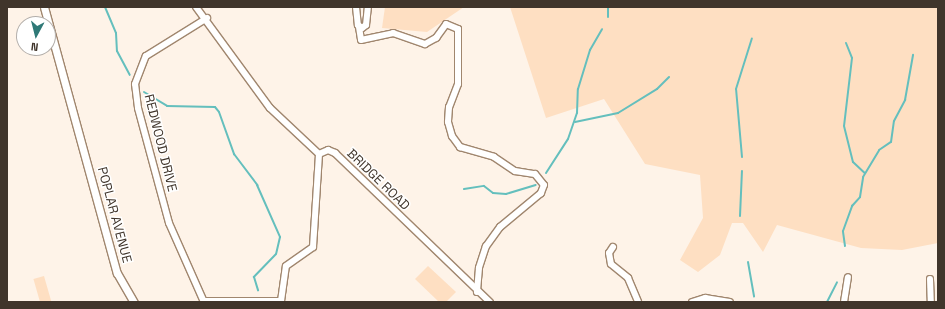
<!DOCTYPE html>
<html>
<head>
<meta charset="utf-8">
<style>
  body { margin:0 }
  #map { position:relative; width:945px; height:309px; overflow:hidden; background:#fef3e8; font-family:"Space Grotesk",sans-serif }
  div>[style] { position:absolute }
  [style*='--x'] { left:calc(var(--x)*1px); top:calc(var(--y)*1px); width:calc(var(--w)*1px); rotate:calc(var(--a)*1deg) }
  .green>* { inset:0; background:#fedfc2; transform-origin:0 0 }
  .stream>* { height:2px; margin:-1px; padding:0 1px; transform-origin:1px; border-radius:1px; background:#64bfbd }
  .roads { filter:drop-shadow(1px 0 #a0866e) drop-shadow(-1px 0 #a0866e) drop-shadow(0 1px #a0866e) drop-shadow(0 -1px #a0866e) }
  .minor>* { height:6px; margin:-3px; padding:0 3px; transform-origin:3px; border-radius:3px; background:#fff }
  .tertiary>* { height:7px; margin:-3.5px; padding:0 3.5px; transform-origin:3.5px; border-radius:3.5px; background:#fff }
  span { translate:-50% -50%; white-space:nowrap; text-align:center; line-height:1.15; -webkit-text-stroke:3px #fff; paint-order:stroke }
  .street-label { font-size:13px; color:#40352b }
  .frame { position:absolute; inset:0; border:8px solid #40352b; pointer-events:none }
  .north { position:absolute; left:16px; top:16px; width:40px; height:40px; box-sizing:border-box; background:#fff; border:1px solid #b3aeaa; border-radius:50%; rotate:187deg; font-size:11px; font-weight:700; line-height:16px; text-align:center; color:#40352b }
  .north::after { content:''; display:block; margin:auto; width:14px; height:18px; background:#2f7977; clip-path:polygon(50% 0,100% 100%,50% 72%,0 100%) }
</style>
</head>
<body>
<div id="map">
  <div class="green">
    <div style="clip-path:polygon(385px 7px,464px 7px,427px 32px,382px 28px)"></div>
    <div style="clip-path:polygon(510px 7px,938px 7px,938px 243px,902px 250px,861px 248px,777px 225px,763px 252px,743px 223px,732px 223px,720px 255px,698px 272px,680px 260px,703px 218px,700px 175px,645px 164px,604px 99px,546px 118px)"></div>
    <div style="clip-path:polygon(428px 266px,456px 292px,446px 302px,439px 302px,415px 279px)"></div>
    <div style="left:44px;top:276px;width:26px;height:11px;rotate:74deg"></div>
  </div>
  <div class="stream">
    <div style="--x:105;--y:7;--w:28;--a:67"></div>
    <div style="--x:116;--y:33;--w:18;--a:87"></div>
    <div style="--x:117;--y:51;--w:27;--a:62"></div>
    <div style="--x:608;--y:17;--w:10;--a:-90"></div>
    <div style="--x:846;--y:43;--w:16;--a:68"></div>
    <div style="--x:852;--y:58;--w:68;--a:96.7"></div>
    <div style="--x:844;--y:126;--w:37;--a:76"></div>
    <div style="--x:853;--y:162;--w:16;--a:43"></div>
    <div style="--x:144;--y:92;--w:27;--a:31"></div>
    <div style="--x:167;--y:106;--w:48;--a:1.2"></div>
    <div style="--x:215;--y:107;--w:6;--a:51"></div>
    <div style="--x:219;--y:112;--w:45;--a:70.3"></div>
    <div style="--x:234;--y:154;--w:39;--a:53"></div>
    <div style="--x:257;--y:185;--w:57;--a:66.1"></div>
    <div style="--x:280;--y:237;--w:17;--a:103"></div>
    <div style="--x:276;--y:254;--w:32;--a:134"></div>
    <div style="--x:254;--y:277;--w:14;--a:73"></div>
    <div style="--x:575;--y:122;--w:44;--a:-11.8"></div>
    <div style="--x:618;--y:113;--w:46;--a:-31.6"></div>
    <div style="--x:657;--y:89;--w:17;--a:-45"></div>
    <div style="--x:742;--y:157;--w:68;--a:-95"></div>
    <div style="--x:736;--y:89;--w:53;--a:-72.6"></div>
    <div style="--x:546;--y:173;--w:40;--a:-57.1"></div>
    <div style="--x:568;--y:139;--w:28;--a:-71"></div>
    <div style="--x:577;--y:113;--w:24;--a:-88"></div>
    <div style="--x:578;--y:89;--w:41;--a:-72.9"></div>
    <div style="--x:590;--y:50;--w:24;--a:-60"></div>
    <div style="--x:464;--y:189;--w:20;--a:-9"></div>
    <div style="--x:484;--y:186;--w:11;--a:38"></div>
    <div style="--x:493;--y:193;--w:13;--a:4"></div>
    <div style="--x:506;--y:194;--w:31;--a:-17"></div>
    <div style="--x:740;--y:216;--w:45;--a:-87.5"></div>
    <div style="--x:845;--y:246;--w:15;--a:-98"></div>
    <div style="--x:843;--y:231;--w:27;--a:-70"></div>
    <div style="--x:852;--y:206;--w:12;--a:-48"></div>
    <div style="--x:860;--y:197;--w:20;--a:-81"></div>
    <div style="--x:863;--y:177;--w:31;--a:-59"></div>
    <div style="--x:879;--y:150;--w:14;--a:-34"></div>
    <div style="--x:891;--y:142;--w:21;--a:-82"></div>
    <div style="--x:894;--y:121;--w:24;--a:-62"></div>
    <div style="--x:905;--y:100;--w:46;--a:-79.9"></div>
    <div style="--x:748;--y:262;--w:35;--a:80"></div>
    <div style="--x:827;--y:302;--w:22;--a:-63"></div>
  </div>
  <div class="roads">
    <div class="minor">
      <div style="--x:196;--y:7;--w:125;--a:53.8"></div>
      <div style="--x:270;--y:108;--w:67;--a:43.2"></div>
      <div style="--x:319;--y:154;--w:10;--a:-24"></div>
      <div style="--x:328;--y:150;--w:8;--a:23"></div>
      <div style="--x:335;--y:153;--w:215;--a:43.9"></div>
      <div style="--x:356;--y:7;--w:18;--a:84"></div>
      <div style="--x:358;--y:25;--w:5;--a:37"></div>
      <div style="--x:362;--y:28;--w:5;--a:-37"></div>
      <div style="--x:366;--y:25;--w:18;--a:-84"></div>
      <div style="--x:359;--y:27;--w:13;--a:81"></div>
      <div style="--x:361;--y:40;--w:33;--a:-12"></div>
      <div style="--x:393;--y:33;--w:34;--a:19"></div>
      <div style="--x:425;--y:44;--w:13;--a:-29"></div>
      <div style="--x:436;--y:38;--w:17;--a:-54"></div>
      <div style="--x:446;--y:24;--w:13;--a:23"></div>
      <div style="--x:458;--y:29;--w:55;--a:90"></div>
      <div style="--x:458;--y:84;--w:25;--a:111"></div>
      <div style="--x:449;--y:107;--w:15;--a:94"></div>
      <div style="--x:448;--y:122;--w:15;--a:74"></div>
      <div style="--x:452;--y:136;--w:14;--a:54"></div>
      <div style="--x:460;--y:147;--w:35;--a:16"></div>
      <div style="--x:494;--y:157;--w:25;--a:34"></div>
      <div style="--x:515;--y:171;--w:20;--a:9"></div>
      <div style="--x:535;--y:174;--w:14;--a:51"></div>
      <div style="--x:544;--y:185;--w:9;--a:111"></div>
      <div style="--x:541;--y:193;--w:53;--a:140.3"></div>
      <div style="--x:500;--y:227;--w:24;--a:126"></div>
      <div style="--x:486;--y:246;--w:23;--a:108"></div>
      <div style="--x:479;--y:268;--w:24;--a:95"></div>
      <div style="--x:613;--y:247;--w:7;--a:124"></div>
      <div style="--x:609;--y:253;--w:11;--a:80"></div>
      <div style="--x:611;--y:264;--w:22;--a:39"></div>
      <div style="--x:628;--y:278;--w:26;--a:67"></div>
      <div style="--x:930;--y:279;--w:23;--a:88"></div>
      <div style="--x:204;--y:301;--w:77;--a:0"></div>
      <div style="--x:281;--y:301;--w:35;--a:-82"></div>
      <div style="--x:286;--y:266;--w:33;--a:-35"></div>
      <div style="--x:313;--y:247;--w:93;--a:-86.3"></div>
      <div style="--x:204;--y:302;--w:86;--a:-113.9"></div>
      <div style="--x:169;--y:223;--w:119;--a:-105.1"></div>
      <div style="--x:138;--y:108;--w:24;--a:-97"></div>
      <div style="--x:135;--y:84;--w:30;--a:-69"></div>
      <div style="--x:146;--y:56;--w:72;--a:-31.9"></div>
      <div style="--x:692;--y:302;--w:14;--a:-17"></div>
      <div style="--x:705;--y:298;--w:25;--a:9"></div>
      <div style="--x:844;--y:302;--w:25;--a:-81"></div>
    </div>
    <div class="tertiary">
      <div style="--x:44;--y:7;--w:276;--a:74.7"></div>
      <div style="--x:117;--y:273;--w:34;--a:60"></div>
    </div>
  </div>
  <div class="street-label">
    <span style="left:160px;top:143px;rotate:76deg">REDWOOD DRIVE</span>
    <span style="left:378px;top:180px;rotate:44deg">BRIDGE ROAD</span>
    <span style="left:114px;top:215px;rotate:75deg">POPLAR AVENUE</span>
  </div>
  <div class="frame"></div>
  <div class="north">N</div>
</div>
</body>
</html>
